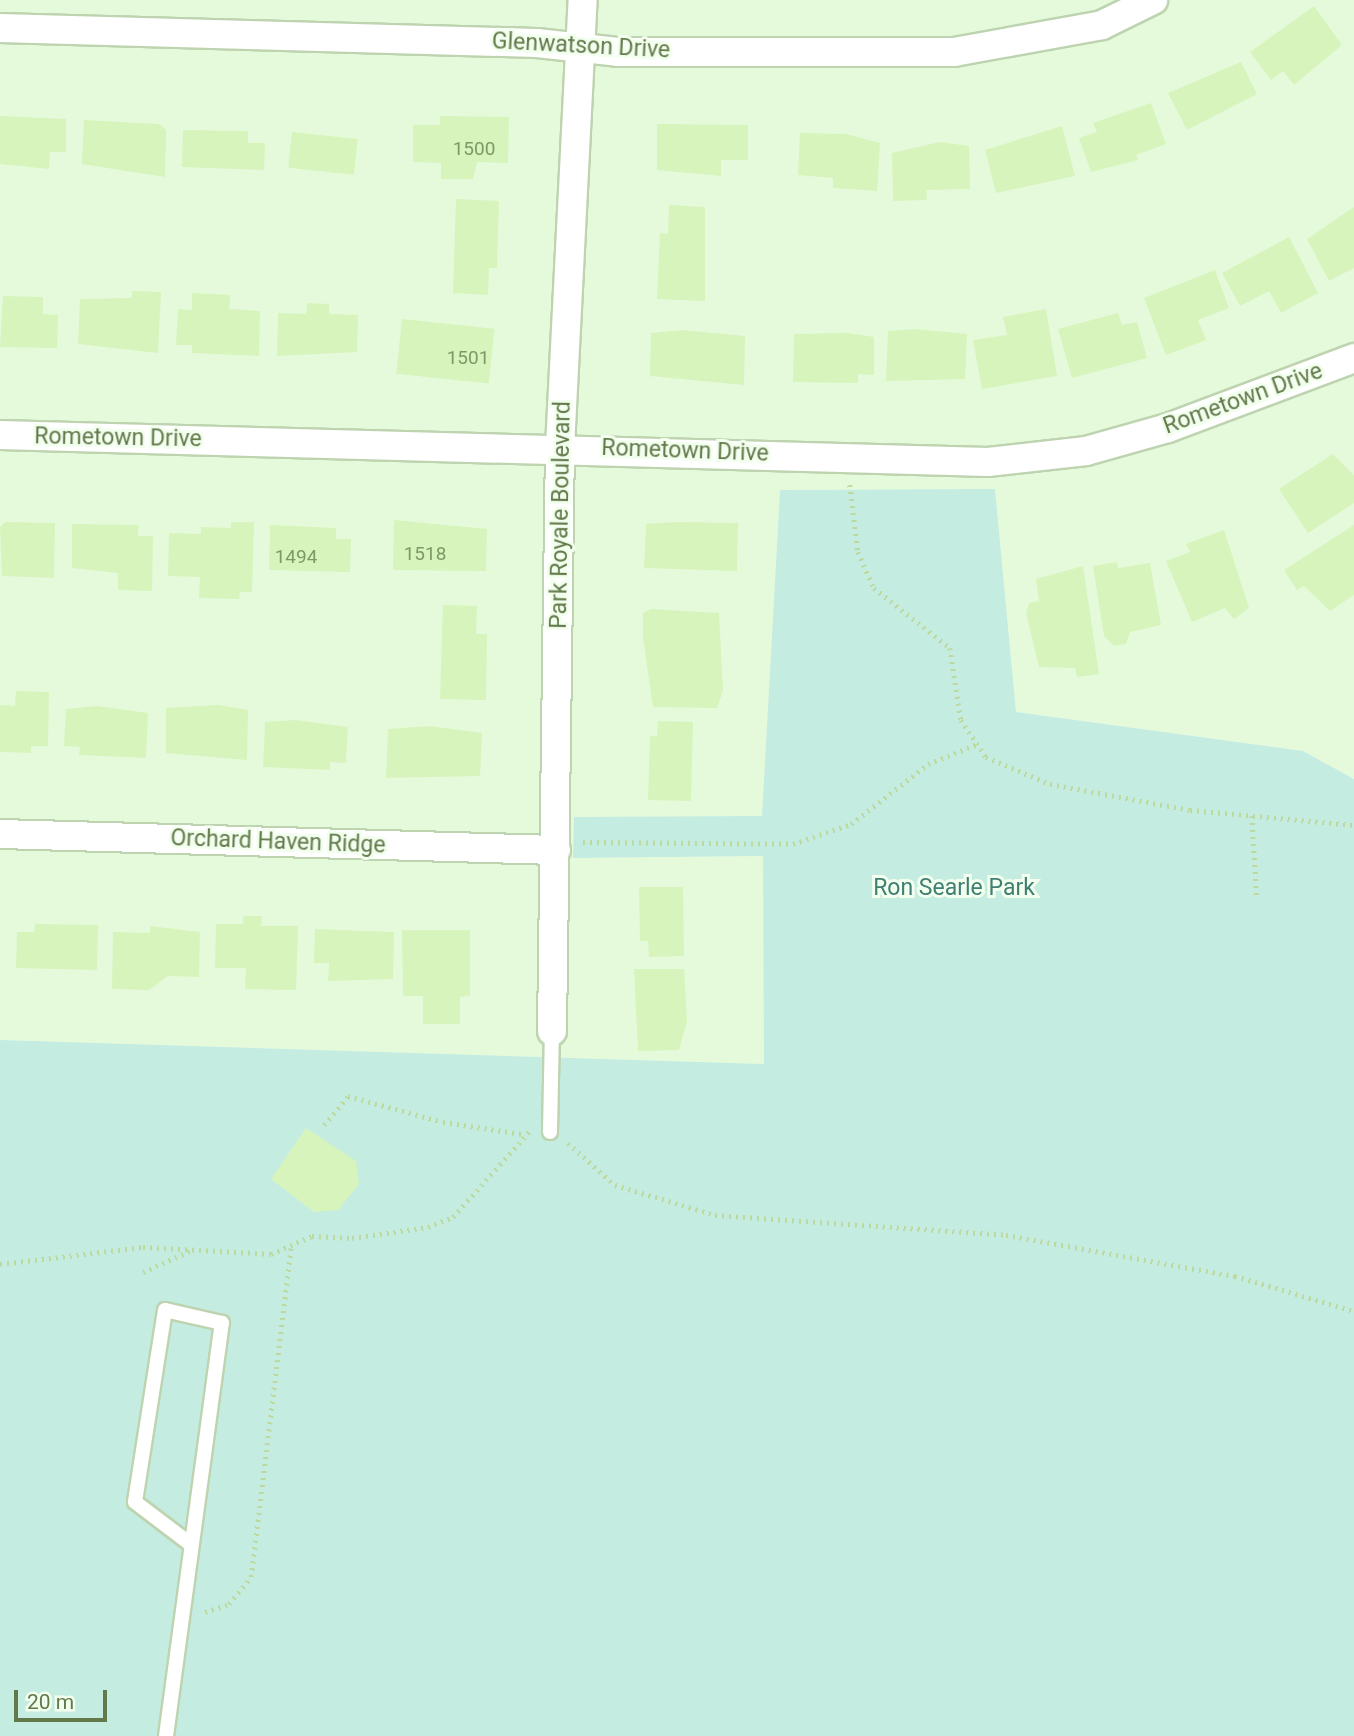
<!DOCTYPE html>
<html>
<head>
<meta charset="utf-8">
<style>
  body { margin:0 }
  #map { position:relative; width:1354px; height:1736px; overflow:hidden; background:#edfde7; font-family:Roboto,sans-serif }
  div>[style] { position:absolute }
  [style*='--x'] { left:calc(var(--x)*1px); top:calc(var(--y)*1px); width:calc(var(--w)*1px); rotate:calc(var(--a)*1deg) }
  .residential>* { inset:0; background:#e5fadb }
  .green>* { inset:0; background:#c4ece1 }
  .building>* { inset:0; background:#d7f4bd; transform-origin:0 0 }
  .path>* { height:4.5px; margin-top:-2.25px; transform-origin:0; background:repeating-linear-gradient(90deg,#bcdaa0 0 2px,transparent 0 7px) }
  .roads { filter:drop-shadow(2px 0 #bed3af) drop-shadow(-2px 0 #bed3af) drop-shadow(0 2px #bed3af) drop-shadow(0 -2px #bed3af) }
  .lane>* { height:14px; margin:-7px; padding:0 7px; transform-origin:7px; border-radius:7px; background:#fff }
  .street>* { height:28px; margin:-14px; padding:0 14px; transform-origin:14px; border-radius:14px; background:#fff }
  span { translate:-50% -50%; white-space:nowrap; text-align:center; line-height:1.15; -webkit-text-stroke:6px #f3ffee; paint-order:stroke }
  .number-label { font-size:19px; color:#7f9867 }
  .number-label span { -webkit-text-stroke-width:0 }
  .street-label { font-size:23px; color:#62794a }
  .park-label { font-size:23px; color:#417f75 }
  .scale { position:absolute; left:14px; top:1690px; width:93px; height:32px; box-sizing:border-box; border:4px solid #62794a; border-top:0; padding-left:9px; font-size:21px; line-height:24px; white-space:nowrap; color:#62794a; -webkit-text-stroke:5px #f3ffee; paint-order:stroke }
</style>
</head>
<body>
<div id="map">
  <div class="residential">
    <div style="clip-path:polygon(0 0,1354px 0,1354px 779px,1303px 751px,1016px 712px,995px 489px,780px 490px,762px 816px,574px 818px,574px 858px,763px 856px,765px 1064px,0 1040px)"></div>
  </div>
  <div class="green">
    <div style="clip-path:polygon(995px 489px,1016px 712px,1303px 751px,1354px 779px,1354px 1736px,0 1736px,0 1040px,764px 1064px,763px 856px,573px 858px,574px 817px,762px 816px,780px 490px)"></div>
  </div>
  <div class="building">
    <div style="clip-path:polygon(1314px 6px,1342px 45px,1294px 85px,1283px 71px,1271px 80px,1250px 52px)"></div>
    <div style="clip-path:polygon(1241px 62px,1257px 94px,1187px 130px,1168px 93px)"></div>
    <div style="clip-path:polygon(1151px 103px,1166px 144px,1136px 155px,1138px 160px,1091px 172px,1079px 138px,1097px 132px,1093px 123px)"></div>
    <div style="clip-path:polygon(0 116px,66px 119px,66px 152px,50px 152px,49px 169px,0 164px)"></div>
    <div style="clip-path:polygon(440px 116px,509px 117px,508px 163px,477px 162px,473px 179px,441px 179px,441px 163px,413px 162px,413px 125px,440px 125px)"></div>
    <div style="clip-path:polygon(84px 120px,159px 124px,166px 130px,165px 177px,82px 164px)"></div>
    <div style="clip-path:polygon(657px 124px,748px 125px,748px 160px,721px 160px,721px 176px,657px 170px)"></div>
    <div style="clip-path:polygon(1062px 126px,1075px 176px,996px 193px,985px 150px)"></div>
    <div style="clip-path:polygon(183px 130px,248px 131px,248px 143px,265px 143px,264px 170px,182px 167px)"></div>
    <div style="left:292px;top:132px;width:66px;height:36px;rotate:6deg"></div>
    <div style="clip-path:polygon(800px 133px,846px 134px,880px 143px,877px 191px,833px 188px,833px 178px,798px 175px)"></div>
    <div style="clip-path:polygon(940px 142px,969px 146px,970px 189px,926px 190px,927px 200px,893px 201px,892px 153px)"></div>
    <div style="clip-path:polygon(456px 199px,499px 201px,497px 268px,489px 268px,488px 295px,453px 293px)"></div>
    <div style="clip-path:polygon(669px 205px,705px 207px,705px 301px,657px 299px,660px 233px,668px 234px)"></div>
    <div style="clip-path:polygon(1354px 207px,1354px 268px,1329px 281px,1307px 239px)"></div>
    <div style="clip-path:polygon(1289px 237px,1318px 293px,1281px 313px,1269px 291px,1240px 306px,1222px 273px)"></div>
    <div style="clip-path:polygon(1215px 270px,1229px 308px,1198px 320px,1206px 340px,1166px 355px,1144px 298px)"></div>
    <div style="clip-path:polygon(132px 291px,161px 292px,158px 353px,78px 344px,80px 299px,132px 298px)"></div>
    <div style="clip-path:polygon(192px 293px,230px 295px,229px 309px,260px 311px,259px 356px,192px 353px,192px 345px,176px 345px,178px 309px,192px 310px)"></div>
    <div style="clip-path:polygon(3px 296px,43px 297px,43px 314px,58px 315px,57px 348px,0 347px)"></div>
    <div style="clip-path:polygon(307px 303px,329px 304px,329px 314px,358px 315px,357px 352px,277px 356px,278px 313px,306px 314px)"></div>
    <div style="clip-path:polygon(1046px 309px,1057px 376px,982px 389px,973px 340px,1007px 335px,1003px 317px)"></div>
    <div style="clip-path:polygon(1118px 313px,1122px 325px,1137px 322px,1147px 358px,1072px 378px,1058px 329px)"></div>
    <div style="left:402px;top:319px;width:93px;height:55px;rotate:6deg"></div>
    <div style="clip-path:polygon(915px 329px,967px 334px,965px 379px,886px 381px,888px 331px)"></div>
    <div style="clip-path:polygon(682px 330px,745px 336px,744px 385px,650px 376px,651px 333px)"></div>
    <div style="clip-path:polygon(848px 333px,874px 337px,874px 375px,858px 374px,858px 383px,793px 382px,794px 334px)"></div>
    <div style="clip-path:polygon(1333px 454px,1354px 475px,1354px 503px,1308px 533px,1279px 489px)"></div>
    <div style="clip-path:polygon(394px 520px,487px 529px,486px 571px,393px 570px)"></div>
    <div style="clip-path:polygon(5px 522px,55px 523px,54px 578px,2px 576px,0 527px)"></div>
    <div style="clip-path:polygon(231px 522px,254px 522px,252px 592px,240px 592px,239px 599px,199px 598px,200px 577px,168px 576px,169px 533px,201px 534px,201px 527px,231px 528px)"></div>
    <div style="clip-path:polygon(675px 522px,738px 523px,737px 571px,644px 568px,646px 524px)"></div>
    <div style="clip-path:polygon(72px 524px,139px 525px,138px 536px,153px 536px,152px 591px,118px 590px,118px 573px,72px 568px)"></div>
    <div style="clip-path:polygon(270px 525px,336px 528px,336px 539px,351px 539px,350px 572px,269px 570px)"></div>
    <div style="clip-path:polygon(1354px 525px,1354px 595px,1330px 611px,1304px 586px,1297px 590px,1284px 570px)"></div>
    <div style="clip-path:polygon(1224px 530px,1249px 608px,1234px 619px,1225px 608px,1192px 622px,1166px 561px,1190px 552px,1186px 544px)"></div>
    <div style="clip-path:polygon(1117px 562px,1118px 568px,1150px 563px,1161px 625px,1130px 632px,1126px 644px,1114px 646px,1104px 636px,1093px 566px)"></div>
    <div style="clip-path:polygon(1083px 566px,1099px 674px,1077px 677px,1075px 668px,1039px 667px,1026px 613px,1029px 603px,1039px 601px,1036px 579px)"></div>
    <div style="clip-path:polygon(443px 605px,477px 606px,476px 634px,487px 634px,486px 700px,440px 699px)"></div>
    <div style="clip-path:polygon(651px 609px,719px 613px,723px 691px,717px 708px,653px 707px,643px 638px,643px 613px)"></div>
    <div style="clip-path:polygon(16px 691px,49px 692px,48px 746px,31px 746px,31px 753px,0 752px,0 705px,15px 706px)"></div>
    <div style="clip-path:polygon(219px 705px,248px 710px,247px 760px,166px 753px,166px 708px)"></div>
    <div style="clip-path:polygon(97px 706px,148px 713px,146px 758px,79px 755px,80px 747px,64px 746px,66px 709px)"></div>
    <div style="clip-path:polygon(295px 720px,348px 727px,346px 763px,330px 762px,330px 770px,263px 767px,265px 722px)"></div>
    <div style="clip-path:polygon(658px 721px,693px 722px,691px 801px,648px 800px,650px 736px,657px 736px)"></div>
    <div style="clip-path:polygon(429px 726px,482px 733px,480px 776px,386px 778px,388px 729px)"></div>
    <div style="clip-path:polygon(639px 887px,683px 887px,684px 956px,649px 957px,648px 941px,640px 941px)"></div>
    <div style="clip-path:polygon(243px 916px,262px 916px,261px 926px,298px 926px,296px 990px,245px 989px,246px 968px,215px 968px,216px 924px,243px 924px)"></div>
    <div style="clip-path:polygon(35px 924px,98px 925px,97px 970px,16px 968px,17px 932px,34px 932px)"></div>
    <div style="clip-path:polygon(150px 926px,200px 932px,199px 977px,168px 976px,149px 990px,112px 989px,113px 932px,150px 933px)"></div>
    <div style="clip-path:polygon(315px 929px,394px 932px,393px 979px,328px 981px,329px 963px,314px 963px)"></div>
    <div style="clip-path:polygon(402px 930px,470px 930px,470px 996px,460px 997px,460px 1024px,423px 1024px,423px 996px,403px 996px)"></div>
    <div style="clip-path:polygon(634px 969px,684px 969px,687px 1021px,679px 1050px,638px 1051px)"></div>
    <div style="clip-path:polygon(306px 1128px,356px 1161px,359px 1184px,338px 1210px,314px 1212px,271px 1179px)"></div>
  </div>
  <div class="path">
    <div style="--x:850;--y:485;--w:67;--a:83.2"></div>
    <div style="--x:858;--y:552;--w:39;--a:66"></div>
    <div style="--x:874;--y:588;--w:97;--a:38.3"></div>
    <div style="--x:950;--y:648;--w:73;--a:81.3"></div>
    <div style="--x:961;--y:720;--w:45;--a:56"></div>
    <div style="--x:986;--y:757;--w:69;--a:22.9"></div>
    <div style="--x:1050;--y:784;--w:142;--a:10.5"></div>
    <div style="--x:1190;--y:810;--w:165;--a:5.2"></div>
    <div style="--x:1252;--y:816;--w:83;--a:86.6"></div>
    <div style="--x:583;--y:842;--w:210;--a:0.5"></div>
    <div style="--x:793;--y:844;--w:61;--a:-19"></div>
    <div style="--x:851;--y:824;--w:98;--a:-37.9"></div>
    <div style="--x:928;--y:764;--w:51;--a:-22"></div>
    <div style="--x:324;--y:1125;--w:38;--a:-50"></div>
    <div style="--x:348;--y:1096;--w:98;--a:15.3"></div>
    <div style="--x:443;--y:1122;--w:80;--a:8.6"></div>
    <div style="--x:568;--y:1143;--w:63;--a:41.8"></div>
    <div style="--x:615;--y:1185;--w:104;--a:16.7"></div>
    <div style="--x:715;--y:1215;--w:292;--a:3.9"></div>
    <div style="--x:1006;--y:1235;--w:233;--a:10.2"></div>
    <div style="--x:1235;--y:1276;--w:124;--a:16.4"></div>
    <div style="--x:0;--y:1264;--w:144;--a:-6.8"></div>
    <div style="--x:143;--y:1247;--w:128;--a:3.1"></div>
    <div style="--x:271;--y:1254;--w:45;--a:-23.7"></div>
    <div style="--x:312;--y:1236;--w:40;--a:2.9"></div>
    <div style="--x:352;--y:1238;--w:77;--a:-8.2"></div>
    <div style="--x:428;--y:1227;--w:27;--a:-22"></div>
    <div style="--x:453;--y:1217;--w:114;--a:-48.2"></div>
    <div style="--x:143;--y:1272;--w:51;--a:-24.1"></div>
    <div style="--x:205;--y:1612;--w:25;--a:-18"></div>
    <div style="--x:229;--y:1604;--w:35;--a:-51"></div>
    <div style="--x:251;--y:1577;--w:334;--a:-83.1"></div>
  </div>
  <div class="roads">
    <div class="lane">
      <div style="--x:550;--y:1132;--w:101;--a:-88.9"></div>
      <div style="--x:166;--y:1736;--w:417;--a:-82.3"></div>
      <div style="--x:222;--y:1323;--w:58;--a:-167.2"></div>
      <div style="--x:165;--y:1310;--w:194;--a:98.9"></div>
      <div style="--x:135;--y:1502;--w:68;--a:37.2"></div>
    </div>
    <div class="street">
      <div style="--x:0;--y:28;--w:537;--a:1.6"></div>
      <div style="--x:537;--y:43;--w:81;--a:6.3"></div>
      <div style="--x:618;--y:52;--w:336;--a:0"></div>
      <div style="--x:954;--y:52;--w:150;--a:-10.3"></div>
      <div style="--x:1102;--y:25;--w:57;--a:-26.1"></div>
      <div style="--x:0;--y:435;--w:988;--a:1.57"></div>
      <div style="--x:988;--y:462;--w:99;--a:-6.4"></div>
      <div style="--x:1086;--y:451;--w:85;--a:-15.7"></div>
      <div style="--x:1168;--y:428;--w:199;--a:-20.6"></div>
      <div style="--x:0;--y:834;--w:556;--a:1.65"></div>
      <div style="--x:552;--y:1031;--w:584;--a:-89.22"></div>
      <div style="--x:560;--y:447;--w:448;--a:-87.1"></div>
    </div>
  </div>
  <div class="number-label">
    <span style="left:474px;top:149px">1500</span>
    <span style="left:468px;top:358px">1501</span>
    <span style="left:425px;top:554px">1518</span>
    <span style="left:296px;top:557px">1494</span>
  </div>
  <div class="street-label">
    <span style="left:581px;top:46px;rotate:3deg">Glenwatson Drive</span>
    <span style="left:1243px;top:399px;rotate:-20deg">Rometown Drive</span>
    <span style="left:118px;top:438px;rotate:1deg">Rometown Drive</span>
    <span style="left:685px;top:451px;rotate:2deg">Rometown Drive</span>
    <span style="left:561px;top:515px;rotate:-89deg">Park Royale Boulevard</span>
    <span style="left:278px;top:842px;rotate:2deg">Orchard Haven Ridge</span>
  </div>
  <div class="park-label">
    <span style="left:954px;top:888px">Ron Searle Park</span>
  </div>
  <div class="scale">20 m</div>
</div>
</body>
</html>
